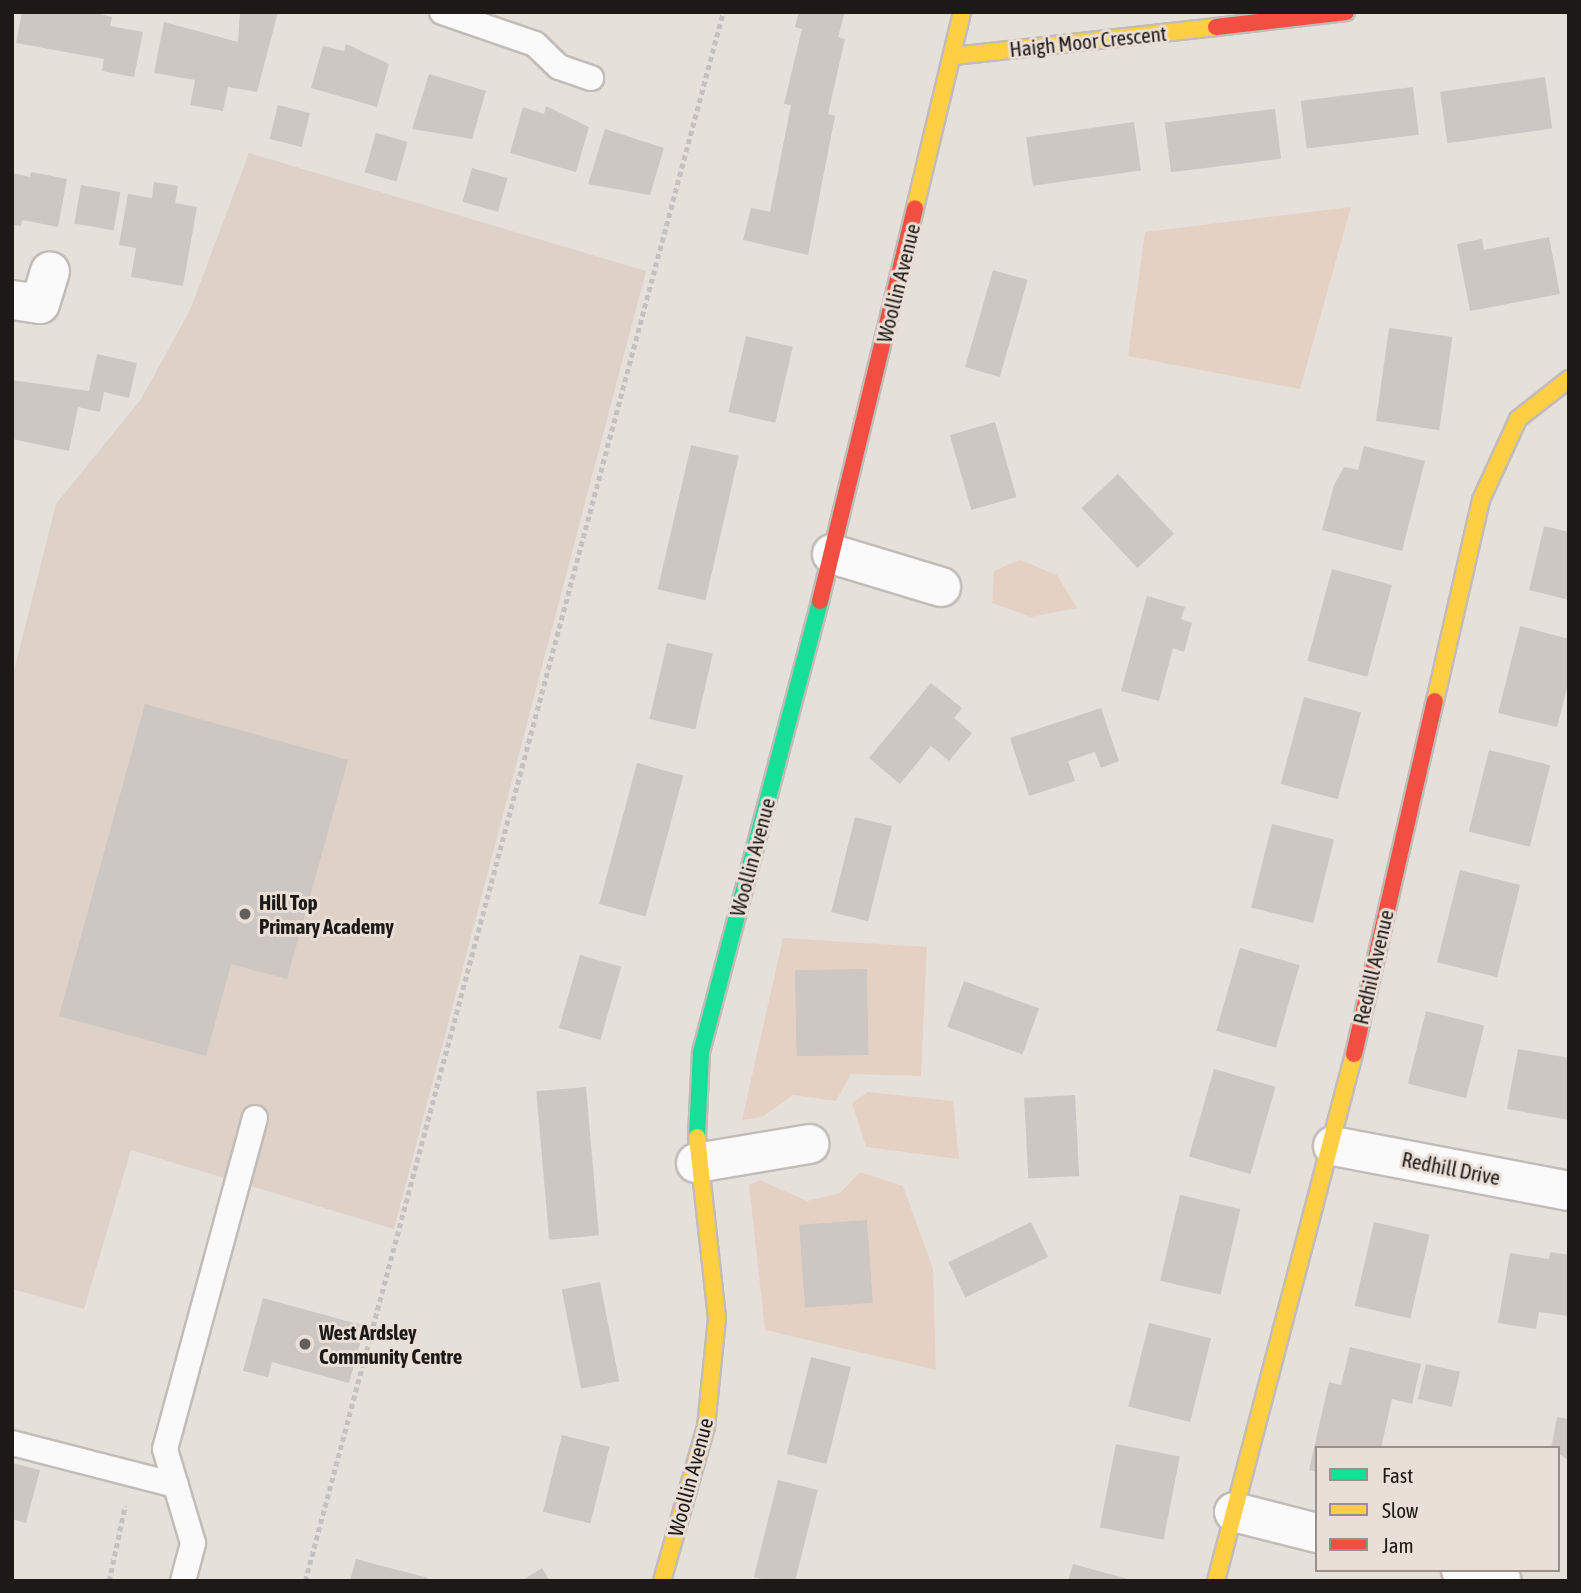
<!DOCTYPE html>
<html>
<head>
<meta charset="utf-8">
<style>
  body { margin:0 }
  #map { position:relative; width:1581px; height:1593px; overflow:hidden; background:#e6e0db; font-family:"Asap Condensed",sans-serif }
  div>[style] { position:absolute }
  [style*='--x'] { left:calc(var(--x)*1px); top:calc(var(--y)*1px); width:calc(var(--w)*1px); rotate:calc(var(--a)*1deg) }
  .built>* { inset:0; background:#ddd1c8 }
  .green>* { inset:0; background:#e5d1c3 }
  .building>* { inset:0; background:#ccc7c3; transform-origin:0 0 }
  .path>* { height:4.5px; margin-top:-2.25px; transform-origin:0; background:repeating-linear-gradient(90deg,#c3c2c0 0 5px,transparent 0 8.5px) }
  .roads { filter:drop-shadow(2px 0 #c1bcb8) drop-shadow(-2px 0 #c1bcb8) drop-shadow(0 2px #c1bcb8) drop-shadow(0 -2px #c1bcb8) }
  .lane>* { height:24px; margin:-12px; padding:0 12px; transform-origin:12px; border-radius:12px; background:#fbfafa }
  .street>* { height:38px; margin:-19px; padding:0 19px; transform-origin:19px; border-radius:19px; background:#fbfafa }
  .fast>* { height:16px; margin:-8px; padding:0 8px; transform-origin:8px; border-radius:8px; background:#16e098 }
  .slow>* { height:16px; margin:-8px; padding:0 8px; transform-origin:8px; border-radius:8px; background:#ffcf43 }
  .jam>* { height:16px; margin:-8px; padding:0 8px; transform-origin:8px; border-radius:8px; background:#f24e42 }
  .dots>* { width:19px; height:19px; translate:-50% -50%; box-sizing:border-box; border:4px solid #eadfd7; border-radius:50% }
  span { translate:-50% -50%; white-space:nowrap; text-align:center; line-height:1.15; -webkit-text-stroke:6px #eadfd7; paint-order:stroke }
  .street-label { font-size:21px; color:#1d1916 }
  .poi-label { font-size:21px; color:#1d1916; font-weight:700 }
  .left { translate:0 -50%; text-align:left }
  .frame { position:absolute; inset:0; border:14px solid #1d1916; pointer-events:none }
  .legend { position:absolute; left:1315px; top:1446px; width:245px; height:126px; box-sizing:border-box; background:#eadfd7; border:2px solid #98908a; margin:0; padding:9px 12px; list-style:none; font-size:21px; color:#1d1916 }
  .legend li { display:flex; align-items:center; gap:14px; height:35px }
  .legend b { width:35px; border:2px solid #98908a }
</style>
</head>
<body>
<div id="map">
  <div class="built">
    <div style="clip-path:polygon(249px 153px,646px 271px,394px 1229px,131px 1150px,84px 1309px,12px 1289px,12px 678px,56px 504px,141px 399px,190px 310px)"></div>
  </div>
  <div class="green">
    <div style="clip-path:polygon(1351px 207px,1300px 389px,1128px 356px,1145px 232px)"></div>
    <div style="clip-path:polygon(1020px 560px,1057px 575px,1077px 608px,1031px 617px,992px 603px,994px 571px)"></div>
    <div style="clip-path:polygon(783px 938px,927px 947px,921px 1076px,851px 1074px,836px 1101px,793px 1095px,762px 1117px,742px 1120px)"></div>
    <div style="clip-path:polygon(868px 1092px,953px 1101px,959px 1159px,866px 1147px,852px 1103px)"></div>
    <div style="clip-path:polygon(860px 1172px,903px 1186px,933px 1269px,936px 1370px,765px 1330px,749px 1185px,760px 1180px,807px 1201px,840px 1193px)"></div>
  </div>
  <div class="building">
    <div style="clip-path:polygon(22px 12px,90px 12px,112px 17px,110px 26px,143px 32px,134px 77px,102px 71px,104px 59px,16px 43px)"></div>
    <div style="clip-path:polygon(240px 12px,278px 12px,257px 92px,228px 87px,223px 111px,190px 105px,195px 80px,154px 73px,164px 22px,238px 42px)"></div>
    <div style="clip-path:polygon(799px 12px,845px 12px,838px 37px,845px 39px,828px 114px,835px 116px,808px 255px,743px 240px,751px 208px,770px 212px,791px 105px,784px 104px,802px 29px,795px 27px)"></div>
    <div style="clip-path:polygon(346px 44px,389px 64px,377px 107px,311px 88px,323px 46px,344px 51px)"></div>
    <div style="clip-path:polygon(429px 74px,486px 91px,472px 139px,412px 129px)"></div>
    <div style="left:1545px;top:77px;width:52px;height:106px;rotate:82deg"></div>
    <div style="left:1413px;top:87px;width:48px;height:113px;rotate:83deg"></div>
    <div style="left:278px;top:105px;width:33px;height:35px;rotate:14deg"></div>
    <div style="clip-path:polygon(546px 106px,589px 127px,576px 172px,510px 153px,523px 107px,544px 114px)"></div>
    <div style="left:1275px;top:109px;width:50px;height:111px;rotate:83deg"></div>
    <div style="left:1134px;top:122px;width:49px;height:109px;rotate:82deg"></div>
    <div style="clip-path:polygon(605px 129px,664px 148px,650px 195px,588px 184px)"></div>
    <div style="left:376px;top:133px;width:33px;height:41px;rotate:16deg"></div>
    <div style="left:472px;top:168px;width:37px;height:35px;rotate:16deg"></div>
    <div style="clip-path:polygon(31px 172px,67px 179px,58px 227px,22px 220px,21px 226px,12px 225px,12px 173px,30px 177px)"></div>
    <div style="clip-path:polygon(154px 182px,178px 186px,175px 203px,197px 207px,183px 286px,131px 277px,136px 248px,119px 245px,128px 194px,152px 198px)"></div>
    <div style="left:81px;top:185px;width:40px;height:39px;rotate:10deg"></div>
    <div style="clip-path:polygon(1549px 237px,1560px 294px,1470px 311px,1457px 244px,1482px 239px,1484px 250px)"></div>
    <div style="left:993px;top:270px;width:36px;height:101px;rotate:16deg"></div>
    <div style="left:1389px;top:328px;width:64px;height:94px;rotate:8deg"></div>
    <div style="left:746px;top:336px;width:48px;height:78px;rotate:13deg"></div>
    <div style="clip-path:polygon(97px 354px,137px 363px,129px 398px,104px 392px,100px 412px,78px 407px,69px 451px,12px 439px,12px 380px,89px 391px)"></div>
    <div style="left:995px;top:422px;width:78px;height:47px;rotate:74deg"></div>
    <div style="left:691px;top:445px;width:49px;height:148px;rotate:13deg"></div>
    <div style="clip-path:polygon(1364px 446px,1425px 461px,1402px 551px,1322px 530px,1334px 485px,1344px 467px,1358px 470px)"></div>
    <div style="left:1118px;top:474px;width:82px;height:50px;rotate:47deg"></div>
    <div style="clip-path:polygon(1544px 526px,1569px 532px,1569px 600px,1529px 590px)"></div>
    <div style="left:1332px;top:569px;width:62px;height:95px;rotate:15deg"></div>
    <div style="clip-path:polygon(1147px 596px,1185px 607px,1181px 619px,1192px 623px,1184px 652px,1173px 648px,1159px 701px,1121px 691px)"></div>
    <div style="clip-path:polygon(1520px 626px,1569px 639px,1569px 680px,1557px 727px,1498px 713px)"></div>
    <div style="left:667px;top:643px;width:47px;height:78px;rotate:13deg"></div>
    <div style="clip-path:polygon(931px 683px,962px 708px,954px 718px,972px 733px,949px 761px,931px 746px,900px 784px,869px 758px)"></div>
    <div style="left:1304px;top:697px;width:59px;height:90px;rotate:15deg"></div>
    <div style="clip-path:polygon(145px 704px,348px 760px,287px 979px,231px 964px,206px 1056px,59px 1016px)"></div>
    <div style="clip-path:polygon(1101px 708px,1119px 761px,1101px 768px,1095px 752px,1068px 761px,1075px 781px,1029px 796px,1010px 738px)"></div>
    <div style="left:1489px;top:750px;width:63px;height:84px;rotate:14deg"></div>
    <div style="left:637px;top:763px;width:48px;height:146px;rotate:15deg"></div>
    <div style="left:855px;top:817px;width:38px;height:98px;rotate:14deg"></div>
    <div style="left:1272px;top:824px;width:64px;height:86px;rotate:14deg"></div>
    <div style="left:1460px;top:870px;width:62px;height:95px;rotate:14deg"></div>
    <div style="left:1240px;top:948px;width:62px;height:86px;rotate:16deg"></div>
    <div style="left:580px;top:955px;width:43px;height:76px;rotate:16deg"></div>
    <div style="left:867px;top:969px;width:86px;height:72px;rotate:89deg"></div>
    <div style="left:964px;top:981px;width:80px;height:49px;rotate:20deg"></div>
    <div style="left:1426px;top:1011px;width:60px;height:75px;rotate:14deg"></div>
    <div style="clip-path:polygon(1518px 1049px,1569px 1058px,1569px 1120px,1507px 1109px)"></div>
    <div style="left:1214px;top:1069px;width:64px;height:91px;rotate:16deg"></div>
    <div style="left:586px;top:1087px;width:149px;height:50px;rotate:85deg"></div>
    <div style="left:1075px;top:1095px;width:81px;height:51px;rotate:87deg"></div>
    <div style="left:1180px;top:1195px;width:62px;height:88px;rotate:13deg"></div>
    <div style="left:867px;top:1220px;width:83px;height:68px;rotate:86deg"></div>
    <div style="left:1031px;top:1222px;width:39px;height:92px;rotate:64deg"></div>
    <div style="left:1374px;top:1222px;width:57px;height:86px;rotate:13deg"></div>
    <div style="clip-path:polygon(1550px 1252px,1569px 1255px,1569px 1316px,1539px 1312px,1536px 1329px,1498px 1323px,1510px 1253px,1549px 1259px)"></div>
    <div style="left:600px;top:1282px;width:101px;height:39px;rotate:79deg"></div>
    <div style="clip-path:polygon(263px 1298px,365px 1326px,349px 1383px,272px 1362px,268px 1377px,243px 1371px)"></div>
    <div style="left:1149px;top:1323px;width:64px;height:86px;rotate:14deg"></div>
    <div style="clip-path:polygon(1350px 1347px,1421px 1364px,1412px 1404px,1392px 1399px,1381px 1448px,1317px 1448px,1317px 1472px,1309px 1470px,1329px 1382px,1341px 1385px)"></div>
    <div style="left:811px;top:1357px;width:41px;height:100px;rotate:14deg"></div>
    <div style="left:1426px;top:1364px;width:35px;height:36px;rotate:13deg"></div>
    <div style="clip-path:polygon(1557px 1417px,1569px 1419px,1569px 1461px,1551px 1448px)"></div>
    <div style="left:562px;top:1435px;width:49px;height:79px;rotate:14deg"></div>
    <div style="left:1116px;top:1444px;width:65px;height:85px;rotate:11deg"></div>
    <div style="clip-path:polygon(12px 1463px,40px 1470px,26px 1523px,12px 1519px)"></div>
    <div style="left:778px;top:1480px;width:41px;height:100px;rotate:14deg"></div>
    <div style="clip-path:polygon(356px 1559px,428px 1578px,427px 1581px,350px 1581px)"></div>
    <div style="clip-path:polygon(1073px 1564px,1132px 1580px,1132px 1581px,1068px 1581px)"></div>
    <div style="clip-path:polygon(542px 1568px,550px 1581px,521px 1581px)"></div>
  </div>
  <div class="path">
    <div style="--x:109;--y:1581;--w:77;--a:-78"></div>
    <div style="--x:305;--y:1581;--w:1624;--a:-75.08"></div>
  </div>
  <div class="roads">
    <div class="lane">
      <div style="--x:442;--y:12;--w:98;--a:19"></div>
      <div style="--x:535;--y:44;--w:33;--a:44"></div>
      <div style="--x:559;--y:67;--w:34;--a:19"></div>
      <div style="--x:12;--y:1443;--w:169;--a:14.4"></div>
      <div style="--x:183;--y:1581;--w:39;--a:-75"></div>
      <div style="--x:193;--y:1543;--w:98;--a:-106.6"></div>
      <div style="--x:165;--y:1449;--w:343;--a:-74.8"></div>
    </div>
    <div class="street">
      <div style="--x:12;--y:300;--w:28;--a:8"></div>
      <div style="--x:40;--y:304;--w:34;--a:-73"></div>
      <div style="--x:832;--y:554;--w:114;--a:16.8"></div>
      <div style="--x:1333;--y:1146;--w:240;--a:10.8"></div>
      <div style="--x:696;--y:1163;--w:115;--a:-9.5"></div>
      <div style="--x:1234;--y:1512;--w:86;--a:14.2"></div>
      <div style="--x:1461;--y:1570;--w:42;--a:15"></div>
    </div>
    <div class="fast">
      <div style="--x:697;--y:1137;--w:85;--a:-87.3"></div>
      <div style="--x:701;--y:1052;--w:466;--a:-75.2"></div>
    </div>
    <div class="slow">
      <div style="--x:954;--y:56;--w:264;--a:-6.3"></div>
      <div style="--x:915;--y:208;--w:202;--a:-76.5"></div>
      <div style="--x:1435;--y:701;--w:206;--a:-77.1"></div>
      <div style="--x:1481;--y:500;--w:89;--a:-65.4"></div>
      <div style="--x:1518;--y:419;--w:65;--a:-38.1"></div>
      <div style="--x:662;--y:1581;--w:160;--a:-74.1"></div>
      <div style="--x:706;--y:1427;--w:110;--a:-84.2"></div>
      <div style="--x:717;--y:1318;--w:182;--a:-96.3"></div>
      <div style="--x:1216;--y:1581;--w:545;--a:-75.33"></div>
    </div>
    <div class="jam">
      <div style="--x:1216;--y:27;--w:131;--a:-6.6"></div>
      <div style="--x:820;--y:601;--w:404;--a:-76.4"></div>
      <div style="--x:1354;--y:1054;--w:362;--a:-77.1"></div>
    </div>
  </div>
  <div class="dots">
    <div style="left:245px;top:914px;background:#635f5b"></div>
    <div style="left:305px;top:1344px;background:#635f5b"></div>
  </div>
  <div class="street-label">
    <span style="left:1088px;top:41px;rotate:-6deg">Haigh Moor Crescent</span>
    <span style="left:898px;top:283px;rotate:-76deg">Woollin Avenue</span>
    <span style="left:752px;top:857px;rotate:-75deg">Woollin Avenue</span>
    <span style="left:1373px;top:967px;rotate:-77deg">Redhill Avenue</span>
    <span style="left:1451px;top:1168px;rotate:11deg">Redhill Drive</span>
    <span style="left:690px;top:1477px;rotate:-75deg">Woollin Avenue</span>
  </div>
  <div class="poi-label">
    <span class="left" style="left:259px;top:914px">Hill Top<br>Primary Academy</span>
    <span class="left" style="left:319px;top:1344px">West Ardsley<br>Community Centre</span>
  </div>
  <div class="frame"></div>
  <ul class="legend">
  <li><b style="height:9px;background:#16e098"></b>Fast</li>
  <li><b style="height:9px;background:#ffcf43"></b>Slow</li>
  <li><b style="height:9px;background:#f24e42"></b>Jam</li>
  </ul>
</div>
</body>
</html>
